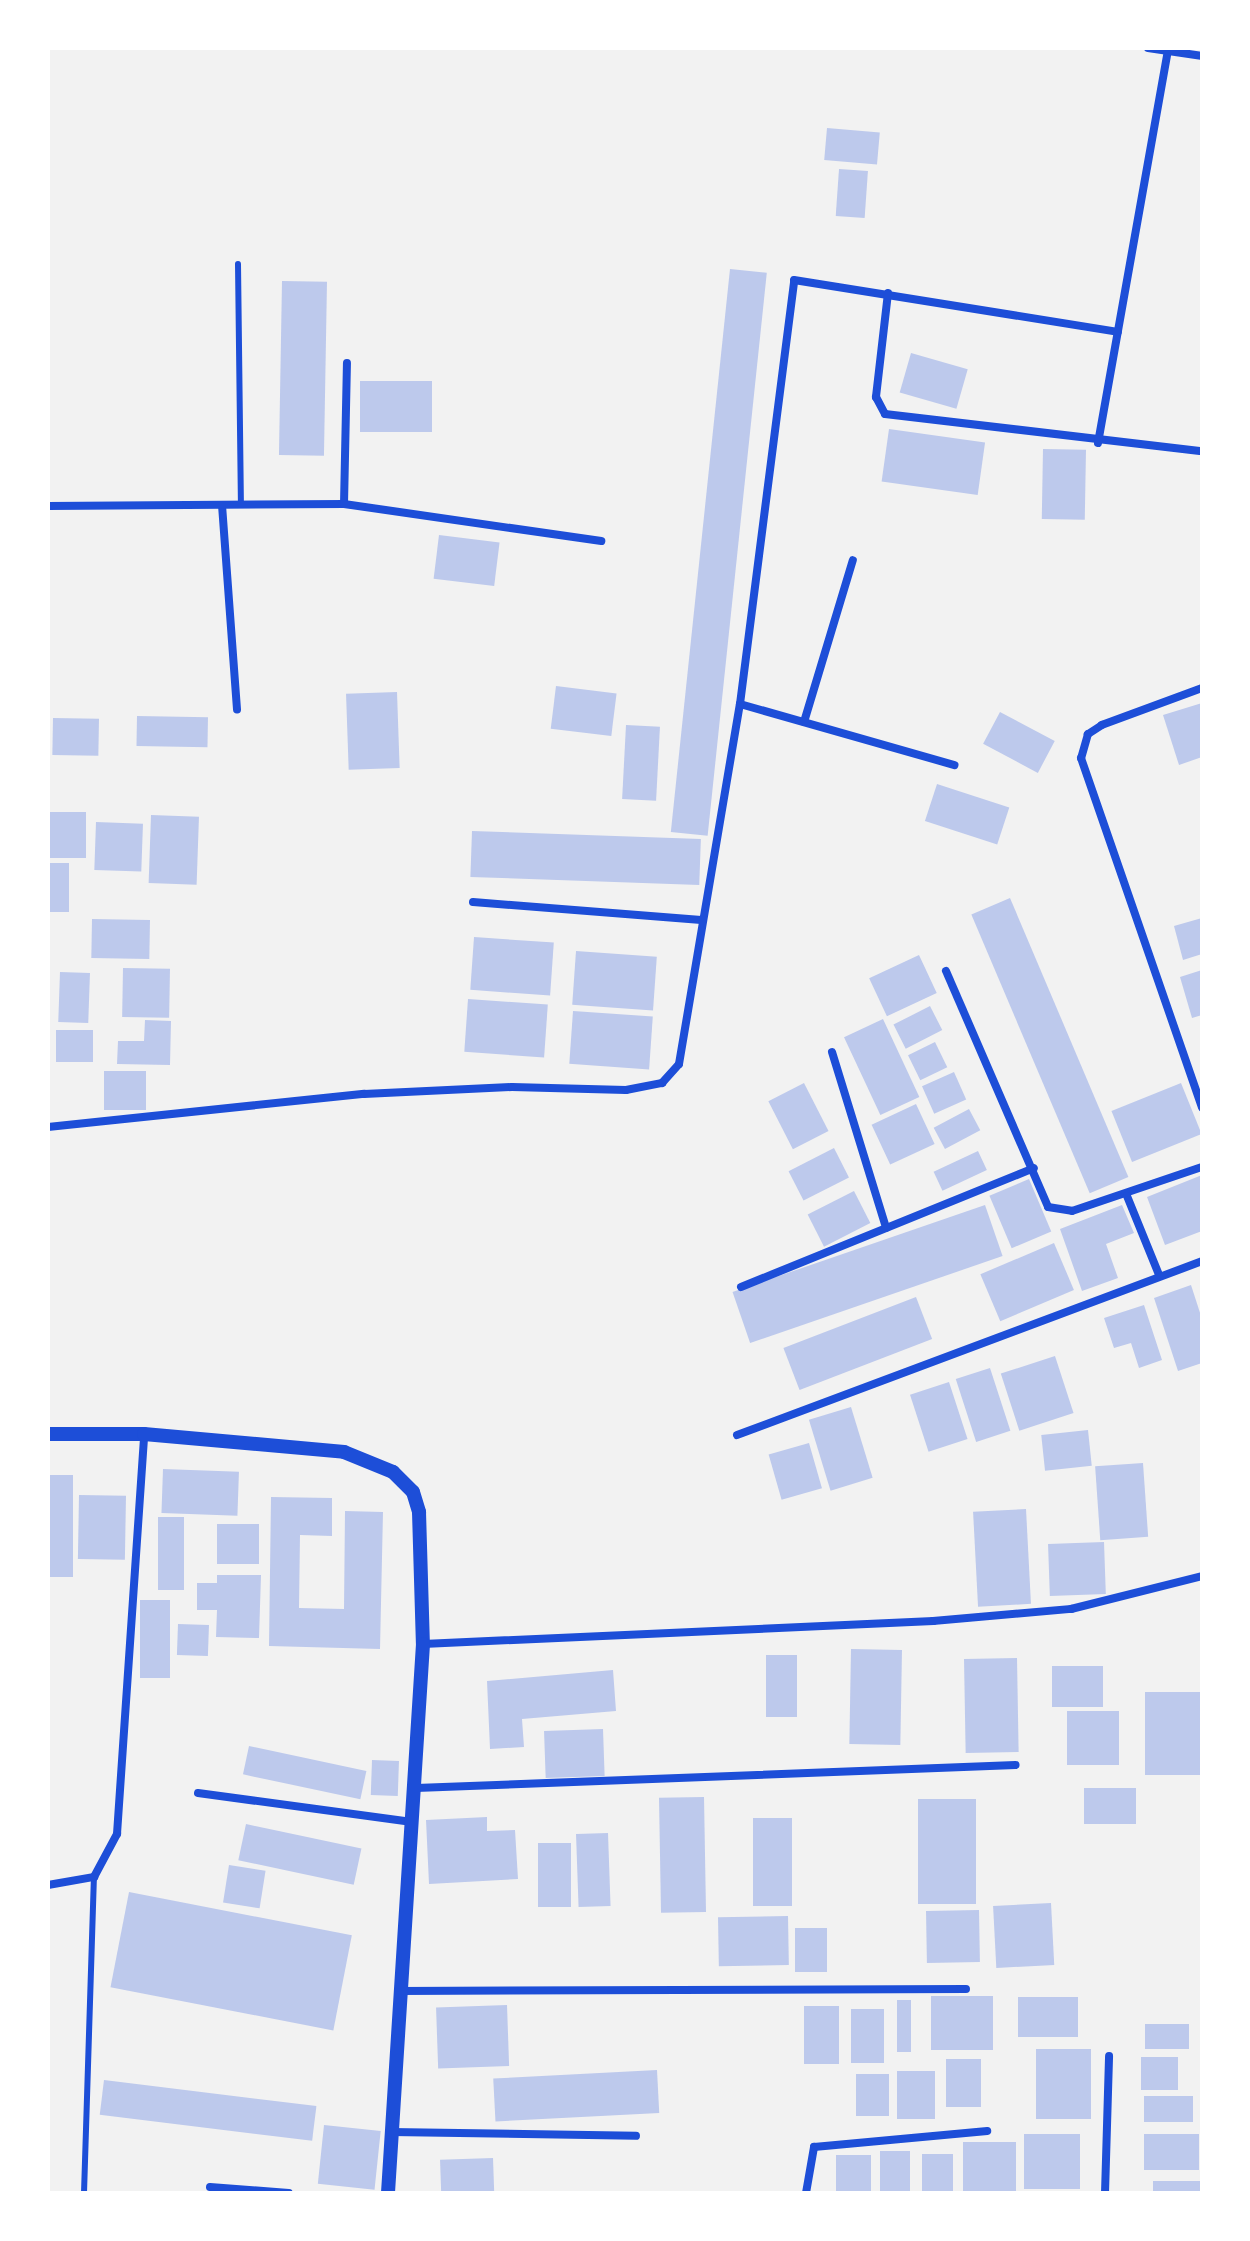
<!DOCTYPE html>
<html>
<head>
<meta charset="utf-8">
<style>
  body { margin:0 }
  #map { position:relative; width:1250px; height:2241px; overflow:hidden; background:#f2f2f2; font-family:"Crimson Pro",serif }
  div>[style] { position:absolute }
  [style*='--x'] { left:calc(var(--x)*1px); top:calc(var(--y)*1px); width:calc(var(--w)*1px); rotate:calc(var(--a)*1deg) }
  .building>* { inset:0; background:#bdc9ec; transform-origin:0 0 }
  .service>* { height:6px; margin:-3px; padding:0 3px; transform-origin:3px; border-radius:3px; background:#1d4ed8 }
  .minor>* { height:8px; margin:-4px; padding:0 4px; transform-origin:4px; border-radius:4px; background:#1d4ed8 }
  .tertiary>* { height:14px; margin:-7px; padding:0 7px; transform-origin:7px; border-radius:7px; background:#1d4ed8 }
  span { translate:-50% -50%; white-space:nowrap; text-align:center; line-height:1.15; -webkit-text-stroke:8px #fff; paint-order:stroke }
  .frame { position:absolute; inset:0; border:50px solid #fff; pointer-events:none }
</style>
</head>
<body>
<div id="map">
  <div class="building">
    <div style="left:827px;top:128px;width:53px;height:32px;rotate:5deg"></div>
    <div style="left:839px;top:169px;width:29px;height:47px;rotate:4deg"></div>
    <div style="left:730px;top:269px;width:37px;height:566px;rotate:6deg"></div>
    <div style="left:282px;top:281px;width:45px;height:174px;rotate:1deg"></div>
    <div style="left:911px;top:353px;width:59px;height:41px;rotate:16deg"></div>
    <div style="left:360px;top:381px;width:72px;height:51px"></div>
    <div style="left:889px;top:429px;width:97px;height:53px;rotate:8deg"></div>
    <div style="left:1043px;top:449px;width:43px;height:70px;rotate:1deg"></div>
    <div style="left:439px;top:535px;width:61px;height:44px;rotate:7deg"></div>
    <div style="left:556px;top:686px;width:61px;height:43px;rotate:7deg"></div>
    <div style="left:397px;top:692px;width:76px;height:51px;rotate:88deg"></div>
    <div style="clip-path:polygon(1202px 703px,1202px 757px,1179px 765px,1163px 715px)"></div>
    <div style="left:1000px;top:712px;width:62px;height:36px;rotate:28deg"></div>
    <div style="left:137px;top:716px;width:71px;height:30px;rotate:1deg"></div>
    <div style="left:53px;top:718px;width:46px;height:37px;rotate:1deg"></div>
    <div style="left:626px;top:725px;width:34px;height:74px;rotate:3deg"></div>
    <div style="left:937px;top:784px;width:76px;height:39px;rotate:18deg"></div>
    <div style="left:48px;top:812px;width:38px;height:46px"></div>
    <div style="left:151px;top:815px;width:48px;height:68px;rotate:2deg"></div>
    <div style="left:96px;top:822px;width:47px;height:48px;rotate:2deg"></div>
    <div style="left:472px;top:831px;width:229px;height:46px;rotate:2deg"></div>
    <div style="left:48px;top:863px;width:21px;height:49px"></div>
    <div style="left:1010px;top:898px;width:303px;height:42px;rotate:67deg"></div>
    <div style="clip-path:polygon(1202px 918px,1202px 954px,1183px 960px,1174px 926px)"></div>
    <div style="left:92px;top:919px;width:58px;height:39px;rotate:1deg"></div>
    <div style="left:474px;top:937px;width:80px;height:53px;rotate:4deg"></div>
    <div style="left:576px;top:951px;width:81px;height:54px;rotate:4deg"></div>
    <div style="left:919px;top:955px;width:42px;height:55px;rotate:65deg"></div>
    <div style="left:123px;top:968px;width:47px;height:49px;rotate:1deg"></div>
    <div style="clip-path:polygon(1202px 970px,1202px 1015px,1192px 1018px,1180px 977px)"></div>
    <div style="left:60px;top:972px;width:30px;height:50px;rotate:2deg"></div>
    <div style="left:468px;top:999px;width:80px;height:53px;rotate:4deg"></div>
    <div style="left:930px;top:1006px;width:27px;height:41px;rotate:63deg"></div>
    <div style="left:573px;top:1011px;width:80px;height:53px;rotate:4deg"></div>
    <div style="left:883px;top:1019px;width:86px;height:43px;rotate:65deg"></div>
    <div style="clip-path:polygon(145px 1020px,171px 1021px,170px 1065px,117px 1064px,118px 1041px,144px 1041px)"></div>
    <div style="left:56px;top:1030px;width:37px;height:32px"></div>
    <div style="left:935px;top:1042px;width:28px;height:30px;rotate:64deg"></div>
    <div style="left:104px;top:1071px;width:42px;height:39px"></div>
    <div style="left:954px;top:1072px;width:30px;height:35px;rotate:66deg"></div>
    <div style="left:804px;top:1083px;width:54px;height:40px;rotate:63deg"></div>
    <div style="left:1181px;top:1083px;width:55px;height:75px;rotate:68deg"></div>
    <div style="left:916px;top:1104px;width:44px;height:49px;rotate:65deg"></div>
    <div style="left:969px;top:1109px;width:24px;height:40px;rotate:62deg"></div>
    <div style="left:834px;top:1148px;width:33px;height:51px;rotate:63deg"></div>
    <div style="left:978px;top:1151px;width:21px;height:49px;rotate:65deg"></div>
    <div style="clip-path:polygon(1202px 1175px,1202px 1231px,1165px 1245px,1147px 1197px)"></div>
    <div style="left:1029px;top:1179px;width:57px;height:43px;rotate:67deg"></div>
    <div style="left:854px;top:1191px;width:36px;height:52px;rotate:63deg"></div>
    <div style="left:985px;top:1205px;width:54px;height:267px;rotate:71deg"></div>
    <div style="clip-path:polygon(1122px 1205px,1134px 1233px,1106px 1244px,1118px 1278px,1082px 1291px,1060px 1229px)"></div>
    <div style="left:1054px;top:1243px;width:51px;height:80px;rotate:67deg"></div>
    <div style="clip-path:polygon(1191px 1285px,1202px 1319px,1202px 1363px,1178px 1371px,1154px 1298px)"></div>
    <div style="left:916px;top:1297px;width:45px;height:142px;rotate:69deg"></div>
    <div style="clip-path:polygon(1144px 1305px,1162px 1360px,1139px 1368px,1131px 1343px,1114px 1348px,1104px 1318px)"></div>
    <div style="left:1055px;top:1356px;width:60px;height:57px;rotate:72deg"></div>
    <div style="left:990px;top:1368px;width:66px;height:36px;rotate:72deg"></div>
    <div style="left:949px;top:1382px;width:60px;height:41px;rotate:72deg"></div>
    <div style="left:851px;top:1407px;width:74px;height:44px;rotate:73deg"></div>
    <div style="left:1088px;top:1430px;width:36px;height:47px;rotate:84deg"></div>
    <div style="left:809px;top:1443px;width:47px;height:42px;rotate:74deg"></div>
    <div style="left:1143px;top:1463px;width:74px;height:48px;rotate:86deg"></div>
    <div style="left:163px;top:1469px;width:76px;height:44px;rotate:2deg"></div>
    <div style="left:50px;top:1475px;width:23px;height:102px"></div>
    <div style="left:79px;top:1495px;width:47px;height:64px;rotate:1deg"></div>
    <div style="clip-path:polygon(271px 1497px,332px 1498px,332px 1536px,300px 1535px,299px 1608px,344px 1609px,345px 1511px,383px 1512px,380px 1649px,269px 1646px)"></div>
    <div style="left:1026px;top:1509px;width:95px;height:53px;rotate:87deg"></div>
    <div style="left:158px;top:1517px;width:26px;height:73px"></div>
    <div style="left:217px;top:1524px;width:42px;height:40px"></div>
    <div style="left:1104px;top:1542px;width:52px;height:56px;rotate:88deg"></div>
    <div style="clip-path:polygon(217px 1575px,261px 1575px,259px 1638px,216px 1637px,217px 1610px,197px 1610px,197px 1583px,217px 1583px)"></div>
    <div style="left:140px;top:1600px;width:30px;height:78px"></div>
    <div style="left:178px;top:1624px;width:31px;height:31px;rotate:2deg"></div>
    <div style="left:851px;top:1649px;width:51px;height:95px;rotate:1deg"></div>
    <div style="left:766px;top:1655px;width:31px;height:62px"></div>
    <div style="left:1017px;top:1658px;width:94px;height:53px;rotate:89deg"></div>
    <div style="left:1052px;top:1666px;width:51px;height:41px"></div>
    <div style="clip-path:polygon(613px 1670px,616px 1711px,522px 1719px,524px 1747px,490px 1749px,487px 1681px)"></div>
    <div style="left:1202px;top:1692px;width:83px;height:57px;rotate:90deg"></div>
    <div style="left:1067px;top:1711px;width:52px;height:54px"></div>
    <div style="left:603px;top:1729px;width:47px;height:59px;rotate:88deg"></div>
    <div style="left:249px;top:1746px;width:120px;height:29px;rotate:12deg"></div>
    <div style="left:372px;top:1760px;width:27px;height:35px;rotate:2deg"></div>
    <div style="left:1084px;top:1788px;width:52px;height:36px"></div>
    <div style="left:704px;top:1797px;width:115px;height:45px;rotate:89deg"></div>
    <div style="left:918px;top:1799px;width:58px;height:105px"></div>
    <div style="clip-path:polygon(487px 1817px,487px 1831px,515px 1830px,518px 1879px,429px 1884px,426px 1820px)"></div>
    <div style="left:792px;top:1818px;width:88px;height:39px;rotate:90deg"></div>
    <div style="left:246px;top:1824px;width:118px;height:37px;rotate:12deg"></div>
    <div style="left:608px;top:1833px;width:73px;height:32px;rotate:88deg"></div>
    <div style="left:538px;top:1843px;width:33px;height:64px"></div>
    <div style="left:229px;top:1865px;width:37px;height:38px;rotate:9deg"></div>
    <div style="left:129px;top:1892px;width:227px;height:97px;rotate:11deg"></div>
    <div style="left:1051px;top:1903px;width:62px;height:58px;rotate:87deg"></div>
    <div style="left:979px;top:1910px;width:52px;height:53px;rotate:89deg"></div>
    <div style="left:788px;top:1916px;width:49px;height:70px;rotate:89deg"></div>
    <div style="left:795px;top:1928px;width:32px;height:44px"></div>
    <div style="left:931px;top:1996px;width:62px;height:54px"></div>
    <div style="left:1018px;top:1997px;width:60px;height:40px"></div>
    <div style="left:897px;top:2000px;width:14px;height:52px"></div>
    <div style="left:507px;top:2005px;width:61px;height:71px;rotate:88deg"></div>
    <div style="left:804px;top:2006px;width:35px;height:58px"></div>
    <div style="left:851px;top:2009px;width:33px;height:54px"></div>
    <div style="left:1145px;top:2024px;width:44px;height:25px"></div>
    <div style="left:1036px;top:2049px;width:55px;height:70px"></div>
    <div style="left:1141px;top:2057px;width:37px;height:33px"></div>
    <div style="left:946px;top:2059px;width:35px;height:48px"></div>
    <div style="left:657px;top:2070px;width:43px;height:164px;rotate:87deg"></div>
    <div style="left:897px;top:2071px;width:38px;height:48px"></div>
    <div style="left:856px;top:2074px;width:33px;height:42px"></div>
    <div style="left:104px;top:2080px;width:214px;height:35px;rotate:7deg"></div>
    <div style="left:1144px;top:2096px;width:49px;height:26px"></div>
    <div style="left:324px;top:2125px;width:57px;height:59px;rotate:6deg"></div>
    <div style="left:1024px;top:2134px;width:56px;height:55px"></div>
    <div style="left:1144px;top:2134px;width:55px;height:36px"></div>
    <div style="left:963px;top:2142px;width:53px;height:51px"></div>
    <div style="left:880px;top:2151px;width:30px;height:42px"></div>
    <div style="left:922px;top:2154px;width:31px;height:39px"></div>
    <div style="left:836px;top:2155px;width:35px;height:38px"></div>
    <div style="left:493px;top:2158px;width:35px;height:53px;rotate:88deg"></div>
    <div style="left:1153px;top:2181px;width:47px;height:12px"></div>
  </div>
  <div class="service">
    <div style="--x:238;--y:264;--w:240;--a:89.3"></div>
    <div style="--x:84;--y:2193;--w:316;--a:-88.2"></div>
  </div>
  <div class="minor">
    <div style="--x:1148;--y:48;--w:55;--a:8.4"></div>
    <div style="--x:888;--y:293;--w:105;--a:96.6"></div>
    <div style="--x:876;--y:397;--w:19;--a:62"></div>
    <div style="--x:885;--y:414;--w:319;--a:6.7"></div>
    <div style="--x:1098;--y:443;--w:395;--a:-79.9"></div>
    <div style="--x:344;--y:504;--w:141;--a:-88.8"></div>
    <div style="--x:222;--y:505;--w:205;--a:85.8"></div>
    <div style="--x:48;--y:506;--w:296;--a:-0.4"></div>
    <div style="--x:344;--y:504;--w:260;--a:8.2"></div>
    <div style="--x:1202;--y:688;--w:107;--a:159.7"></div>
    <div style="--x:1102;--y:725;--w:17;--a:147"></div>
    <div style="--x:1088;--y:734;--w:25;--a:106"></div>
    <div style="--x:1081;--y:758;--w:370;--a:70.9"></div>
    <div style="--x:740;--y:704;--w:223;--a:15.9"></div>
    <div style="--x:804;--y:722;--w:169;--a:-73.2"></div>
    <div style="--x:473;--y:902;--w:229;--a:4.5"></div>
    <div style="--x:946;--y:971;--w:257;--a:66.6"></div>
    <div style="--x:1048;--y:1207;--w:24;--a:9"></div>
    <div style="--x:1072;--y:1211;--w:137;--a:-18.7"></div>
    <div style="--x:832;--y:1052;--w:184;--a:72.9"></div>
    <div style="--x:48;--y:1127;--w:318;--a:-6"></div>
    <div style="--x:364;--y:1094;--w:148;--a:-2.7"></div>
    <div style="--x:512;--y:1087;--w:114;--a:1.5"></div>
    <div style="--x:626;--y:1090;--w:37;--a:-11"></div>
    <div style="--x:662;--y:1083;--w:25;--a:-48"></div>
    <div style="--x:679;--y:1064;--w:365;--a:-80.4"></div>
    <div style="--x:740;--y:704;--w:427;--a:-82.7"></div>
    <div style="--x:794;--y:280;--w:328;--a:9.1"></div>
    <div style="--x:1127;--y:1196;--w:85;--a:67.9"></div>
    <div style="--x:741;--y:1287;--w:316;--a:-22.1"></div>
    <div style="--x:737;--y:1435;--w:496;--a:-20.5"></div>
    <div style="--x:423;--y:1644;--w:511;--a:-2.58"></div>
    <div style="--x:933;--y:1621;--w:139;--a:-5"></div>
    <div style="--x:1071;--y:1609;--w:135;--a:-14.1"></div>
    <div style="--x:416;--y:1788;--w:600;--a:-2.2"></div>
    <div style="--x:198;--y:1793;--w:216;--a:7.7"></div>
    <div style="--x:48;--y:1885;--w:47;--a:-9.9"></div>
    <div style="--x:94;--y:1877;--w:49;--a:-61.9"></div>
    <div style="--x:117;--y:1834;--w:401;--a:-86.1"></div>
    <div style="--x:398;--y:1991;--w:568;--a:-0.2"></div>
    <div style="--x:391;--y:2132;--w:245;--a:0.9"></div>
    <div style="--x:210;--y:2187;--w:79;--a:4.3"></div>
    <div style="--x:806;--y:2193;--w:47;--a:-80.1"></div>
    <div style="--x:814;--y:2147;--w:174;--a:-5.3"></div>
    <div style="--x:1105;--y:2193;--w:137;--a:-88.3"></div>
  </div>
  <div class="tertiary">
    <div style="--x:48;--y:1434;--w:96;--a:0"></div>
    <div style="--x:144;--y:1434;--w:201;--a:5.1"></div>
    <div style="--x:344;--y:1452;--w:53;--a:22.2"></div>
    <div style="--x:393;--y:1472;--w:28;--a:45"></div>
    <div style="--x:413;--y:1492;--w:21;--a:73"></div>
    <div style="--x:419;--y:1512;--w:132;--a:88.3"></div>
    <div style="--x:423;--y:1644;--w:550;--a:93.65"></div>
  </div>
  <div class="frame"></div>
</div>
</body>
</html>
